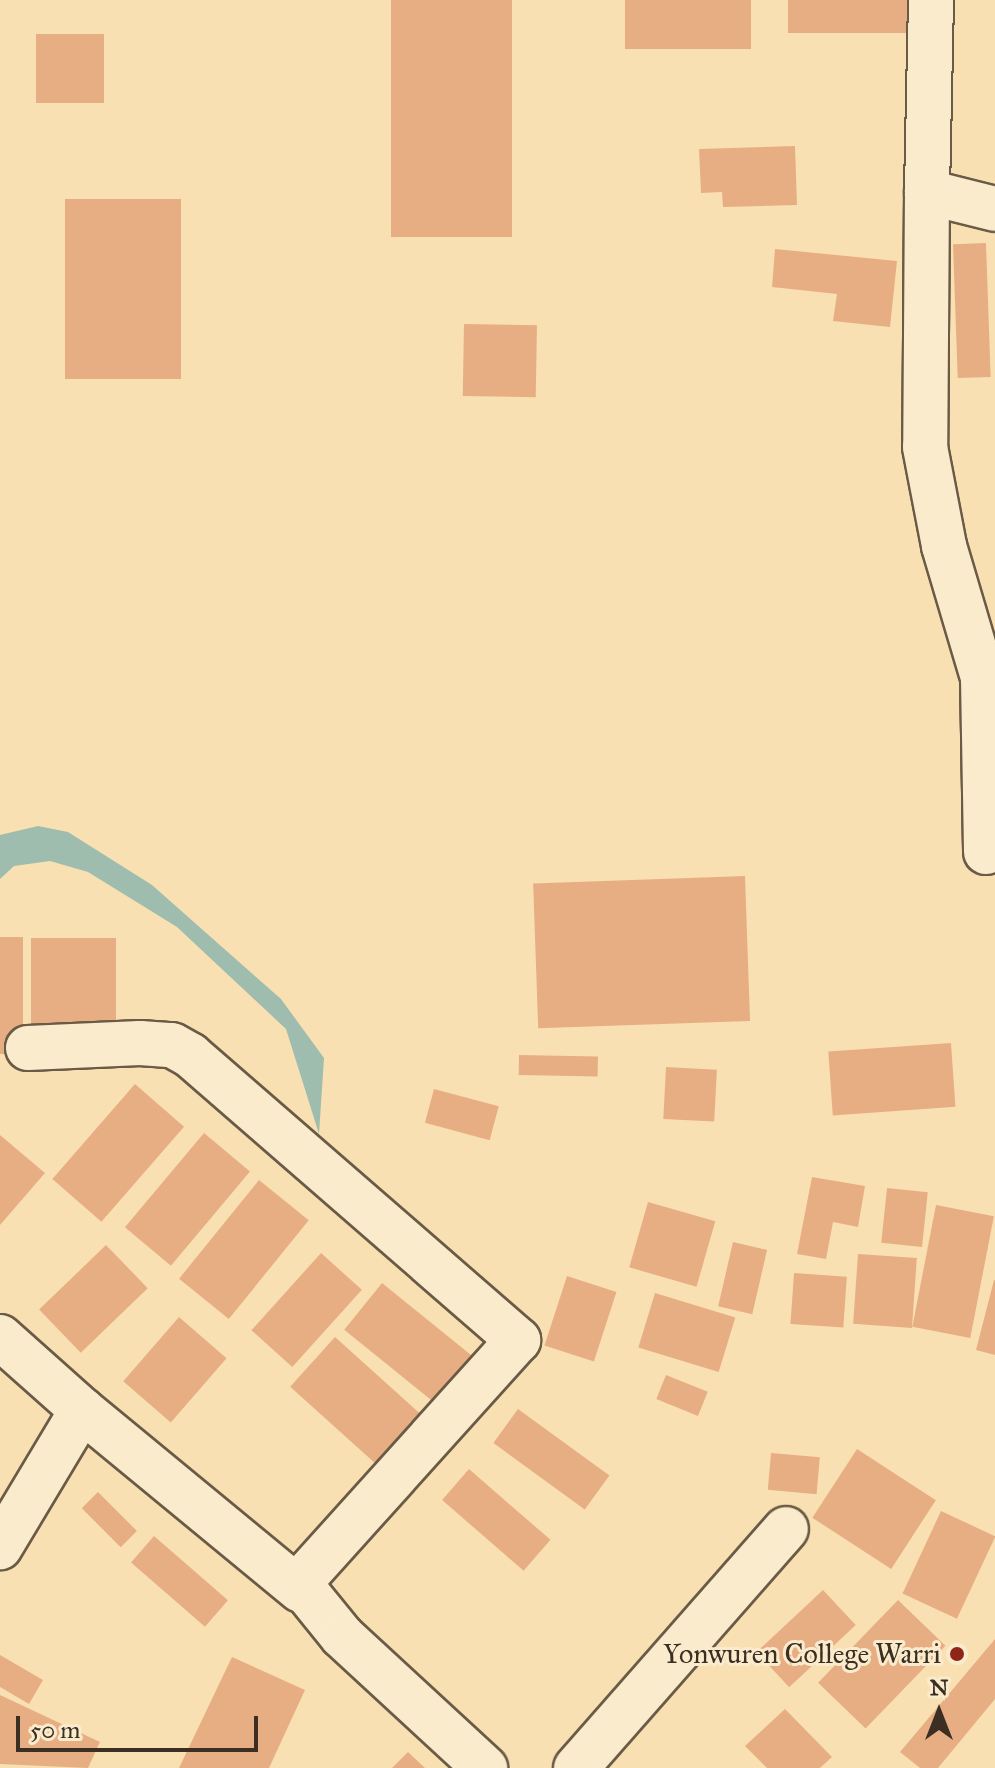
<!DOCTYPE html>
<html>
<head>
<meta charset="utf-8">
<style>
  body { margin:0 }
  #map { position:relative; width:995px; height:1768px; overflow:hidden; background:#f9e0b2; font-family:"IM FELL Great Primer",serif }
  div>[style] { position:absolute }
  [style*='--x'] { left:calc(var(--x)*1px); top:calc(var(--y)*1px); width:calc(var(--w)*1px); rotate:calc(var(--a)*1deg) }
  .water>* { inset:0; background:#9ebdae }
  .building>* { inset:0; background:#e8ae83; transform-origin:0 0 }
  .roads { filter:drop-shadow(2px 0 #6a5b46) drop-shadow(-2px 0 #6a5b46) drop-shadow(0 2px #6a5b46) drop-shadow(0 -2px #6a5b46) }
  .minor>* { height:44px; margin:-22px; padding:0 22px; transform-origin:22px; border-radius:22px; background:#fbebcd }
  .dots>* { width:22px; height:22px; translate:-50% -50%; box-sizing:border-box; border:4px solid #fbebcd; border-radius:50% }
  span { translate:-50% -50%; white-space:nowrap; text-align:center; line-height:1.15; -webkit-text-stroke:6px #fbebcd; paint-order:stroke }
  .poi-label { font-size:28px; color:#3a2f22 }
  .right { translate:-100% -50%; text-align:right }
  .north { position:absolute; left:899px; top:1672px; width:80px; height:80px; -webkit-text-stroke:6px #fbebcd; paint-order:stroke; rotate:0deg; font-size:22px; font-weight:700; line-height:32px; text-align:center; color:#3a2f22 }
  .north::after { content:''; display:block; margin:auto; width:28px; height:36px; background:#3a2f22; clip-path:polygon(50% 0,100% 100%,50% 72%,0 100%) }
  .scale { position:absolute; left:16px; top:1716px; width:242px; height:36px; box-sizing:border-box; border:4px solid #3a2f22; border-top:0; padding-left:10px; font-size:24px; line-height:28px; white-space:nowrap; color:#3a2f22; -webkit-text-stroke:6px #fbebcd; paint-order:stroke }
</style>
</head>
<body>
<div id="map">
  <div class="water">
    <div style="clip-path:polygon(38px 826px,68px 832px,152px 885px,281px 999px,324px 1058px,319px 1134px,286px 1029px,177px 927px,88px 872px,50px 861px,14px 866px,0 879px,0 835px)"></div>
  </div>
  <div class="building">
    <div style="left:391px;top:0;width:121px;height:237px"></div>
    <div style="left:625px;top:0;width:126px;height:49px"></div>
    <div style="left:788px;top:0;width:128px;height:33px"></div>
    <div style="left:36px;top:34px;width:68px;height:69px"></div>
    <div style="clip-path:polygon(795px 146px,797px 205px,723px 207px,722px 192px,701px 193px,699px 149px)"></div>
    <div style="left:181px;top:199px;width:180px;height:116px;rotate:90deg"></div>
    <div style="left:986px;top:243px;width:134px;height:33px;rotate:88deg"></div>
    <div style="clip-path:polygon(775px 249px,897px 261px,890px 327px,833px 321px,837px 294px,772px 287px)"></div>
    <div style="left:464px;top:324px;width:73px;height:72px;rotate:1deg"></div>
    <div style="left:745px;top:876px;width:145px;height:212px;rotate:88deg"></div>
    <div style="left:0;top:937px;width:23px;height:117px"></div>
    <div style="left:116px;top:938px;width:122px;height:85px;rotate:90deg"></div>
    <div style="left:951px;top:1043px;width:64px;height:123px;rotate:86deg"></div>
    <div style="left:519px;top:1055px;width:79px;height:20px;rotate:1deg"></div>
    <div style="left:666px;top:1067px;width:51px;height:52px;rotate:3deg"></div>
    <div style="left:135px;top:1084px;width:65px;height:126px;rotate:41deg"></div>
    <div style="left:434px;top:1089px;width:67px;height:35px;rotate:15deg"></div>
    <div style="left:204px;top:1133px;width:60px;height:123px;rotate:40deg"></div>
    <div style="clip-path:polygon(0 1135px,45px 1173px,0 1225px)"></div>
    <div style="clip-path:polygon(812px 1177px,865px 1186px,858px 1227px,833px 1222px,826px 1259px,797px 1254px)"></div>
    <div style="left:259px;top:1180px;width:64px;height:127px;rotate:39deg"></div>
    <div style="left:887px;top:1188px;width:41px;height:55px;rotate:6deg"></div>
    <div style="left:648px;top:1202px;width:70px;height:68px;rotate:16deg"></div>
    <div style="left:936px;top:1205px;width:59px;height:124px;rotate:11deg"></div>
    <div style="left:733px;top:1242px;width:35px;height:66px;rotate:13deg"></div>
    <div style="left:106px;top:1245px;width:60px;height:93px;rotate:46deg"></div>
    <div style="left:321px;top:1253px;width:55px;height:104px;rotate:42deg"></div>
    <div style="left:858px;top:1254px;width:59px;height:70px;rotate:4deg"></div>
    <div style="left:794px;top:1273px;width:53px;height:51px;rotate:4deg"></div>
    <div style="left:567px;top:1276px;width:52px;height:73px;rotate:18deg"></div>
    <div style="clip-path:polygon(994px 1280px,995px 1280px,995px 1355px,976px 1350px)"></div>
    <div style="left:382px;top:1283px;width:136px;height:60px;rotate:39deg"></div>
    <div style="left:655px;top:1293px;width:84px;height:57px;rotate:17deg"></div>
    <div style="left:179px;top:1317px;width:63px;height:85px;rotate:41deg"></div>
    <div style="left:335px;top:1337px;width:127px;height:67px;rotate:42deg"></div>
    <div style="left:666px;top:1375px;width:45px;height:26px;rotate:22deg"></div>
    <div style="left:518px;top:1409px;width:113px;height:42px;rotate:36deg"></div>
    <div style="left:857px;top:1449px;width:94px;height:82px;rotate:33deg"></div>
    <div style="left:771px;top:1453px;width:49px;height:37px;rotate:5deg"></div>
    <div style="left:469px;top:1469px;width:108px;height:41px;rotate:41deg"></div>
    <div style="left:98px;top:1492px;width:55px;height:23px;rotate:45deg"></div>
    <div style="left:941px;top:1511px;width:60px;height:91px;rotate:25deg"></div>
    <div style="left:154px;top:1536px;width:98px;height:35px;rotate:41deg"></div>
    <div style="left:823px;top:1590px;width:48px;height:91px;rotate:47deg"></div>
    <div style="left:898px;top:1600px;width:66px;height:115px;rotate:44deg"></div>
    <div style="clip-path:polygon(995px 1639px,995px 1699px,938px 1768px,920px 1768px,900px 1752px)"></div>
    <div style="clip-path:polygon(0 1655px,43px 1680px,29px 1704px,0 1687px)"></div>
    <div style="clip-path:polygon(232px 1657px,305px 1690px,269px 1768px,179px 1768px)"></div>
    <div style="clip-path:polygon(0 1695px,100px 1742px,88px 1768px,0 1764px)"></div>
    <div style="clip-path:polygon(785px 1709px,832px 1757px,820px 1768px,767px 1768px,745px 1746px)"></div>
    <div style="clip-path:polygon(408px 1752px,425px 1768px,392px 1768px)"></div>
  </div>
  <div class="roads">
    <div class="minor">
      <div style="--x:931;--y:0;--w:192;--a:91.2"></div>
      <div style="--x:927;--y:192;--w:70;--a:14"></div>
      <div style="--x:927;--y:192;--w:255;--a:90.4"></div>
      <div style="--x:925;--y:447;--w:101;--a:79.1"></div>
      <div style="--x:944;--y:546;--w:138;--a:73.5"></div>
      <div style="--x:983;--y:678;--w:174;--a:89"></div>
      <div style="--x:28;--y:1048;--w:112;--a:-2.6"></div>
      <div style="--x:140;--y:1043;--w:32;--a:4"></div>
      <div style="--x:172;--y:1045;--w:21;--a:29"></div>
      <div style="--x:190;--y:1055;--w:435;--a:41"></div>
      <div style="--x:518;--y:1340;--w:327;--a:132"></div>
      <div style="--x:299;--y:1583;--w:68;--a:50.9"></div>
      <div style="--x:342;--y:1636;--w:195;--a:42.7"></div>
      <div style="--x:0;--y:1337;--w:110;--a:41.7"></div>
      <div style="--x:82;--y:1410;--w:160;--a:120.9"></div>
      <div style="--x:82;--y:1410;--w:283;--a:39.5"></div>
      <div style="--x:576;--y:1768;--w:318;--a:-48.7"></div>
    </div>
  </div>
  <div class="dots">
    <div style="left:957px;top:1654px;background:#8f2418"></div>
  </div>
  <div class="poi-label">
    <span class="right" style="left:941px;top:1654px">Yonwuren College Warri</span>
  </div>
  <div class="north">N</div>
  <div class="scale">50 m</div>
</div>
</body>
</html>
